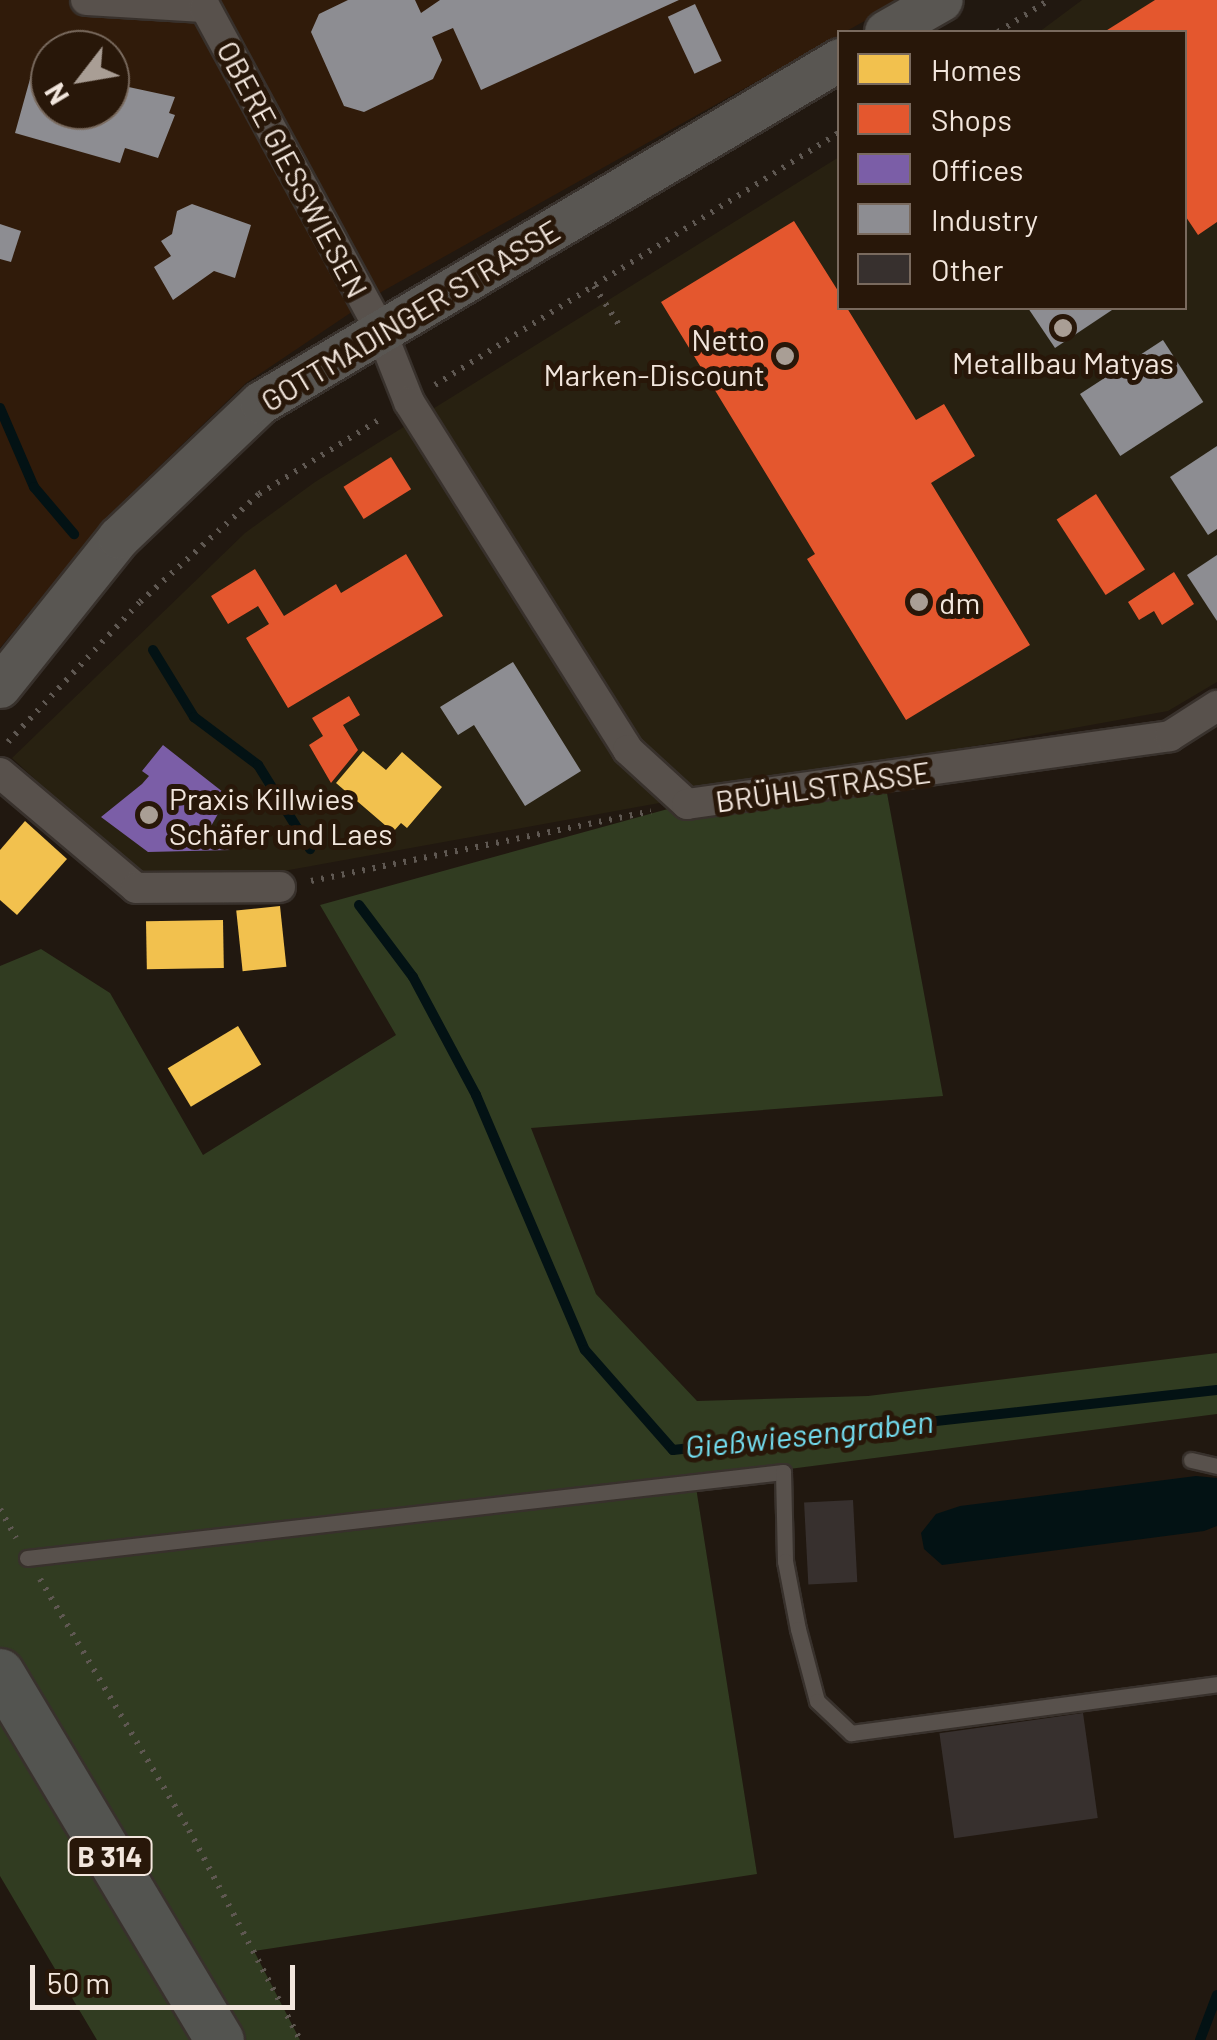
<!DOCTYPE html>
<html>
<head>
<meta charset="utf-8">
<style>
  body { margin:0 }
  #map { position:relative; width:1217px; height:2040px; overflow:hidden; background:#211810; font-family:Barlow,sans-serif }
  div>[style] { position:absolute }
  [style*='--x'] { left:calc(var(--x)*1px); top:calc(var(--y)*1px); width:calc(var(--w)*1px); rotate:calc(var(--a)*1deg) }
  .commercial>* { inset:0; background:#282111 }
  .built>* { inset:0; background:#301b0a }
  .green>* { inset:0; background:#313c21 }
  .water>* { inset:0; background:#031214 }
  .homes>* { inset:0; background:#f2c14e; transform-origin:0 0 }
  .shops>* { inset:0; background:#e4572e; transform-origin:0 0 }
  .offices>* { inset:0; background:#7b5ea7 }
  .industry>* { inset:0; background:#8d8d92; transform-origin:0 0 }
  .stream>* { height:10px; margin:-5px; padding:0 5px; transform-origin:5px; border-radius:5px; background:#031214 }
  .building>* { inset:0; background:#37302e; transform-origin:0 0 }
  .path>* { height:6px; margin-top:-3px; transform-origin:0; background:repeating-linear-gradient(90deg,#5f5852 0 2.5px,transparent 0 10.5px) }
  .roads { filter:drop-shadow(2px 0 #38312c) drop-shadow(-2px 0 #38312c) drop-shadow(0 2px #38312c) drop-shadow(0 -2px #38312c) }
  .lane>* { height:15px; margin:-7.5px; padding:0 7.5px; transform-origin:7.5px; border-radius:7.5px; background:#58514c }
  .street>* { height:30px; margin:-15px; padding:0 15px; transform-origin:15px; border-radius:15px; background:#58514c }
  .secondary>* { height:42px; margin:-21px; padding:0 21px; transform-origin:21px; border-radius:21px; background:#595652 }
  .primary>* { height:48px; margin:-24px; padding:0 24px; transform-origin:24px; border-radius:24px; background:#535450 }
  .dots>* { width:28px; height:28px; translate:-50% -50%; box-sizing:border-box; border:5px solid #281709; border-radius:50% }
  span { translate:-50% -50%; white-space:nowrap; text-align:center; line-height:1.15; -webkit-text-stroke:10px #281709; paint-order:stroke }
  .shield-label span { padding:2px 8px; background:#281709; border:2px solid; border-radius:8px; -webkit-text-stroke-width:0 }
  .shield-label { font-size:28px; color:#f2e6dd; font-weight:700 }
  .street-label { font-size:30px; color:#f2e6dd }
  .poi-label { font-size:30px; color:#f2e6dd }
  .right { translate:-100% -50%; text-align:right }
  .left { translate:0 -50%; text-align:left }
  .water-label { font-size:32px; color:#73ddf0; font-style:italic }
  .legend { position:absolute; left:837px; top:30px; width:350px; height:280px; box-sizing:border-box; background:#281709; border:2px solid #796a5e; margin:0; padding:12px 18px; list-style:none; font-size:30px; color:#f2e6dd }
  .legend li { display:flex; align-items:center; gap:20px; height:50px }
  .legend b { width:50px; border:2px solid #796a5e }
  .north { position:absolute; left:30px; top:30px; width:100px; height:100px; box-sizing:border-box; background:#281709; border:2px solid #796a5e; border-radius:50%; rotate:239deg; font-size:28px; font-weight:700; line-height:40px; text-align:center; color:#f2e6dd }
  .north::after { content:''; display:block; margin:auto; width:35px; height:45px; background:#a99e95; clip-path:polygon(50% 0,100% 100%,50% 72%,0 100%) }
  .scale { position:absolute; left:30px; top:1965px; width:265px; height:45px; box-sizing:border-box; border:5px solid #f2e6dd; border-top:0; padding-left:12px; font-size:30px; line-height:35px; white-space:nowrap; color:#f2e6dd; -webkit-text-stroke:8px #281709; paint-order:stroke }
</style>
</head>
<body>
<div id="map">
  <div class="commercial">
    <div style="clip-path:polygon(1082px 0,1217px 0,1217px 682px,1168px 711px,267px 874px,141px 877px,12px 758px,245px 533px,315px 482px,839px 157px,840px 308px,1184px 308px,1184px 32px,1039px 32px)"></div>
  </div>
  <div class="built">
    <div style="clip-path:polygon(evenodd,0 0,902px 0,383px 291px,246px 383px,110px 514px,0 648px,0 0,50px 50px,110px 50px,110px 110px,50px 110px,50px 50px)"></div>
  </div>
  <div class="green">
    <div style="clip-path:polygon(884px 777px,943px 1096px,531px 1128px,596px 1294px,697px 1401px,868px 1396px,1217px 1353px,1217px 1414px,695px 1481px,757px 1874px,254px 1951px,300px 2040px,97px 2040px,0 1876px,0 966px,41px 949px,110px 993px,203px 1155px,396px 1035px,320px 905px,686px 804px)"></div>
  </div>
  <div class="water">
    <div style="clip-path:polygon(1196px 1476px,1217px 1478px,1217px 1526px,1204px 1531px,942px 1565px,924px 1549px,921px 1533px,936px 1514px,960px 1506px)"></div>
  </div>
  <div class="homes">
    <div style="clip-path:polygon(363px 751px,386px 770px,402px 752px,442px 787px,407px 828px,401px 823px,393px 832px,336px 783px)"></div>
    <div style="clip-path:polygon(25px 821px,67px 859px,17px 915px,0 900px,0 850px)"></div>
    <div style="left:280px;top:906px;width:61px;height:44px;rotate:84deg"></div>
    <div style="left:223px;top:920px;width:48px;height:77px;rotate:89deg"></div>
    <div style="left:238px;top:1026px;width:45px;height:82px;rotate:59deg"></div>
  </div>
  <div class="shops">
    <div style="clip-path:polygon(1155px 0,1217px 0,1217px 222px,1198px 235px,1184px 214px,1184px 32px,1104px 32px)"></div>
    <div style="clip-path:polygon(794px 221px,840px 294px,840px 308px,847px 308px,916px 420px,944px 404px,975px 456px,931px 483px,1030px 645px,906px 720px,807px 559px,815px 554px,661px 302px)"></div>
    <div style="left:391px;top:457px;width:38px;height:56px;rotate:58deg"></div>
    <div style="left:1096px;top:494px;width:90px;height:47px;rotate:57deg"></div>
    <div style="clip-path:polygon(406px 554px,443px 616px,288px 708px,246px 638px,269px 624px,258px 606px,228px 624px,211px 596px,255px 569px,284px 616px,336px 584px,341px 593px)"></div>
    <div style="clip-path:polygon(1174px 572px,1194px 604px,1162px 625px,1154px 611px,1139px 620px,1128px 602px)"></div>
    <div style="clip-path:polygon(349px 696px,360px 715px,343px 725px,358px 750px,331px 783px,309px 745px,323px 736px,312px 718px)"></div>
  </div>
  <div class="offices">
    <div style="clip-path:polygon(163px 745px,228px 796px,210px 828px,229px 827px,231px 850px,148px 852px,101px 817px,142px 784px,149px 776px,142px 771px)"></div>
  </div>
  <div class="industry">
    <div style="clip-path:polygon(348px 0,415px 0,421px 13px,440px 0,679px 0,481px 90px,453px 28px,432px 37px,442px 60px,433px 79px,364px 112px,344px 106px,311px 32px,319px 14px)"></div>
    <div style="left:695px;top:4px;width:63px;height:30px;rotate:65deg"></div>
    <div style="clip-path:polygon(35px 61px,50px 65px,50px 110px,110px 110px,110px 83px,175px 97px,169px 113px,175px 115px,158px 158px,125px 148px,120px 163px,15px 133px)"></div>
    <div style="clip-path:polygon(192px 204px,251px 225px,235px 278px,214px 271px,173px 300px,154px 267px,171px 256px,161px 241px,172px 234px,177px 211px)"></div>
    <div style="clip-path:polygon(0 224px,21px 231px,11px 262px,0 259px)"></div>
    <div style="clip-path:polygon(1028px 308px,1115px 308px,1055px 348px)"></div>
    <div style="left:1163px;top:340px;width:74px;height:99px;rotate:57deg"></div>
    <div style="clip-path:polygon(1217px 446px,1217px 529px,1208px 535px,1170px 477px)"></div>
    <div style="clip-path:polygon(1217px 555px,1217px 621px,1187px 575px)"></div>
    <div style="clip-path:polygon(513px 662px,581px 771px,525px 806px,474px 725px,458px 735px,440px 707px)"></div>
  </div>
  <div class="stream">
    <div style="--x:0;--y:408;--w:86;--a:66.7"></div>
    <div style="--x:34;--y:487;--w:62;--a:49.6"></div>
    <div style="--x:153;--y:650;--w:79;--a:58.5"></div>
    <div style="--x:194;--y:717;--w:80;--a:36.9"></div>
    <div style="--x:258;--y:765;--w:99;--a:58.2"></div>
    <div style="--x:359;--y:905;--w:90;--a:53.1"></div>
    <div style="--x:413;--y:977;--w:134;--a:61.9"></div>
    <div style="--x:476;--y:1095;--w:277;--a:66.9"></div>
    <div style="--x:585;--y:1350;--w:133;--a:48.7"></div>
    <div style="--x:673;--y:1450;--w:547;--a:-6.29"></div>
    <div style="--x:1200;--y:2040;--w:48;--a:-69.3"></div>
  </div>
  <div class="building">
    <div style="left:853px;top:1500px;width:82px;height:49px;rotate:87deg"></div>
    <div style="left:1083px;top:1713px;width:106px;height:145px;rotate:82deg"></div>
  </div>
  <div class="path">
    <div style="--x:998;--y:32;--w:60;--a:-32.1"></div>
    <div style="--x:594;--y:286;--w:46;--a:57.3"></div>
    <div style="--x:435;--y:385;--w:478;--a:-32"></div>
    <div style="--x:8;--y:742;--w:192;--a:-46.7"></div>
    <div style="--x:140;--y:602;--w:161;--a:-42.2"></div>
    <div style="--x:259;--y:494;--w:145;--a:-31.7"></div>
    <div style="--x:311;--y:881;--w:347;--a:-11.6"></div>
    <div style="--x:0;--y:1509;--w:33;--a:61"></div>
    <div style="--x:40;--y:1579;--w:292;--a:59.3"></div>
    <div style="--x:189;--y:1830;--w:238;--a:62.1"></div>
  </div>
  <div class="roads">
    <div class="lane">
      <div style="--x:1191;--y:1460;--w:27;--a:13"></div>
      <div style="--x:27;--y:1558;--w:761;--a:-6.49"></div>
      <div style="--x:783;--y:1472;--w:89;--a:88.7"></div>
      <div style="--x:785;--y:1561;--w:69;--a:79.2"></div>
      <div style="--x:798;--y:1629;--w:74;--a:75.2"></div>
      <div style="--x:817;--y:1701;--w:47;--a:43.3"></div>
      <div style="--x:851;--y:1733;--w:369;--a:-7.6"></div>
    </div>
    <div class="street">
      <div style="--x:86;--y:0;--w:119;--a:3.4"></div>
      <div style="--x:205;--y:7;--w:366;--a:61.5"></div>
      <div style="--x:380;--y:329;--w:79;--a:68.3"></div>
      <div style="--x:409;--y:402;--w:411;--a:57.8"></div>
      <div style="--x:628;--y:750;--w:80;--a:42.5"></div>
      <div style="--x:687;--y:804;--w:488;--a:-8"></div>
      <div style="--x:1170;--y:736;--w:56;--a:-32.6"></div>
      <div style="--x:0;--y:773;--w:178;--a:40.2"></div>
      <div style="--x:136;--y:888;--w:144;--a:-0.4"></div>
    </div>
    <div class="secondary">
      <div style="--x:886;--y:32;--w:64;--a:-29.7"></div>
      <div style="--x:0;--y:687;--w:191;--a:-51.4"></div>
      <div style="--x:119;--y:538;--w:196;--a:-43.6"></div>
      <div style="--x:261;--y:403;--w:673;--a:-30.64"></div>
    </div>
    <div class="primary">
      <div style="--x:0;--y:1673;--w:428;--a:59.1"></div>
    </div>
  </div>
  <div class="dots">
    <div style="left:1063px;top:328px;background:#a99e95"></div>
    <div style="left:785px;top:356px;background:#a99e95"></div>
    <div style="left:919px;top:602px;background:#a99e95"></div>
    <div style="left:149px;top:815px;background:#a99e95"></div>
  </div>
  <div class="shield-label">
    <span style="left:110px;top:1856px">B 314</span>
  </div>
  <div class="street-label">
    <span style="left:293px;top:169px;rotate:62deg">OBERE GIESSWIESEN</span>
    <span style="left:410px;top:315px;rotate:-31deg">GOTTMADINGER STRASSE</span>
    <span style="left:823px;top:786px;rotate:-8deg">BRÜHLSTRASSE</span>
  </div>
  <div class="poi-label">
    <span class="right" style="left:765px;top:356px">Netto<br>Marken-Discount</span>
    <span style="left:1063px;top:362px">Metallbau Matyas</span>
    <span class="left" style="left:939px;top:602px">dm</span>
    <span class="left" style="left:169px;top:815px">Praxis Killwies<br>Schäfer und Laes</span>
  </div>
  <div class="water-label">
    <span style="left:809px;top:1433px;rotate:-6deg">Gießwiesengraben</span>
  </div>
  <ul class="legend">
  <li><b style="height:28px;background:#f2c14e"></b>Homes</li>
  <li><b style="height:28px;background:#e4572e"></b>Shops</li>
  <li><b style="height:28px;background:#7b5ea7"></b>Offices</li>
  <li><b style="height:28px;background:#8d8d92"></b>Industry</li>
  <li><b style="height:28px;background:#37302e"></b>Other</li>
  </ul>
  <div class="north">N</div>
  <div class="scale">50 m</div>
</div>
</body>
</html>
